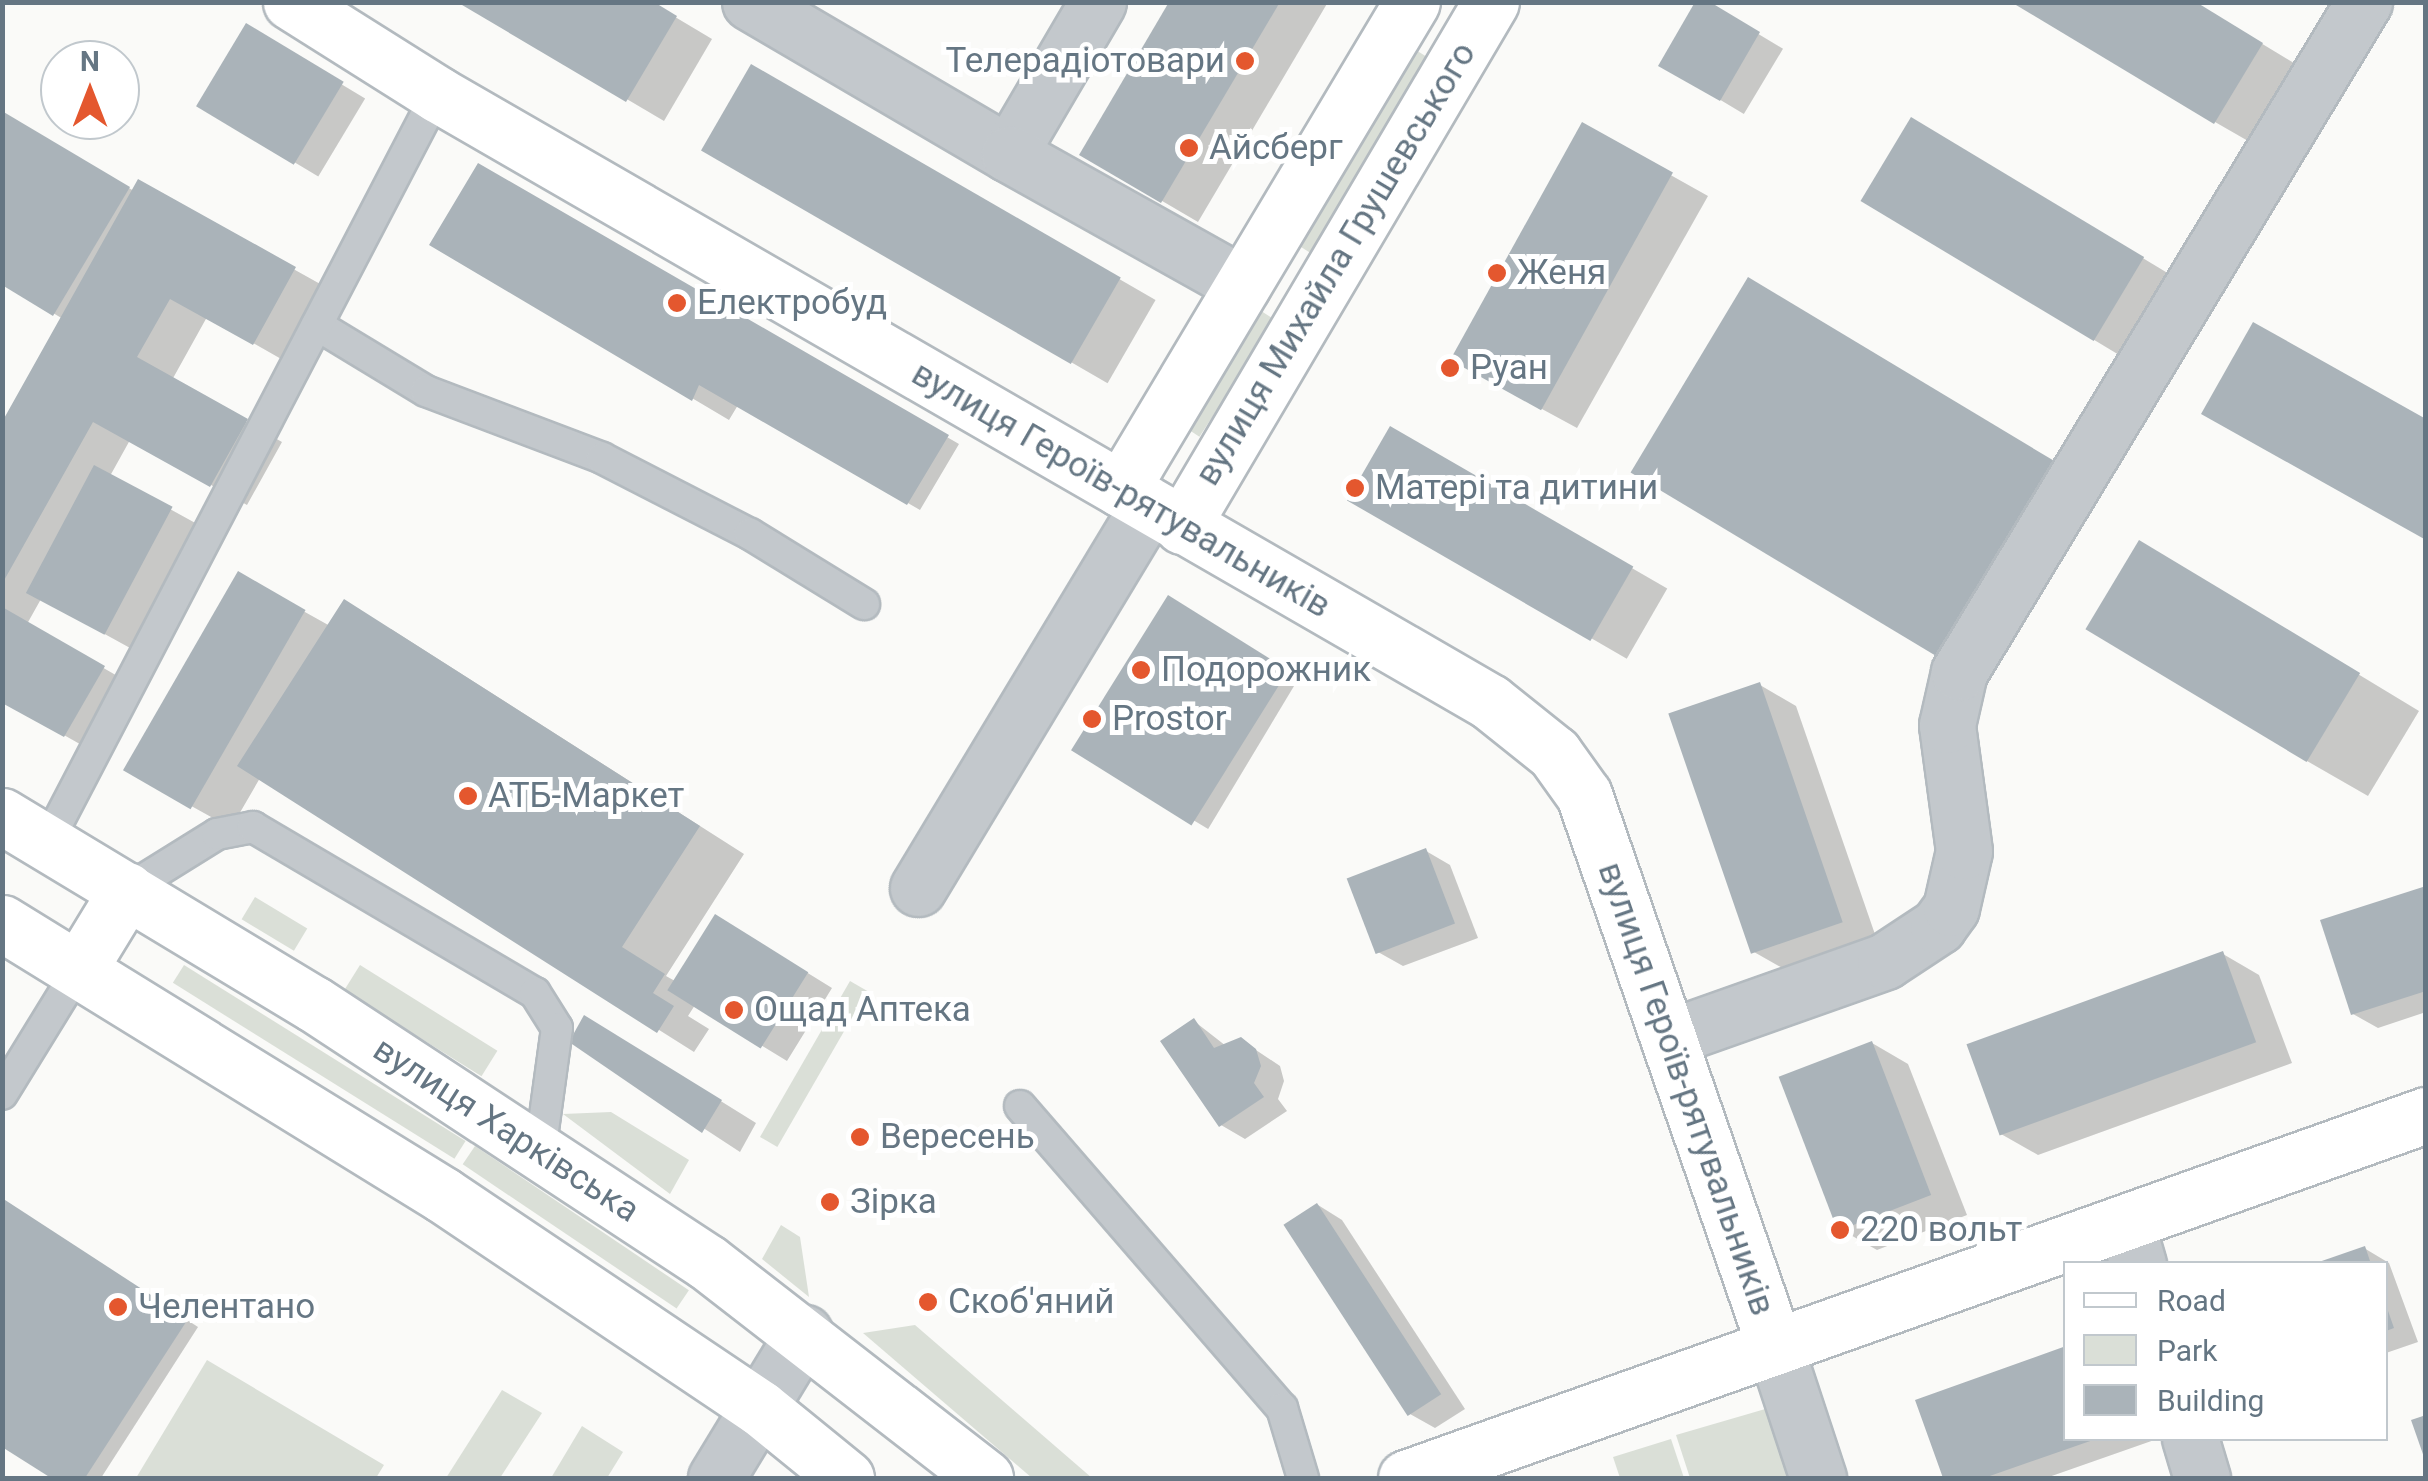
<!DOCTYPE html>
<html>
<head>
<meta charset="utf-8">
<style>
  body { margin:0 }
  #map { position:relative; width:2428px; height:1481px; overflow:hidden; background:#fafaf8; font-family:Roboto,sans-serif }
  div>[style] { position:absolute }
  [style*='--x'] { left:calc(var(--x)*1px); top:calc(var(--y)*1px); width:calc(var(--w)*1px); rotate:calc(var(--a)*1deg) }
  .green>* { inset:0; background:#dadfd7; transform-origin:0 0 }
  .shadow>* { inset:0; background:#0003; transform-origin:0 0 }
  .building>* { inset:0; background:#aab3b9; transform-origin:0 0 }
  .roads { filter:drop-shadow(2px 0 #b3babf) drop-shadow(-2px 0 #b3babf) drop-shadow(0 2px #b3babf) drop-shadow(0 -2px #b3babf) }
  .lane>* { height:30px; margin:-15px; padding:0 15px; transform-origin:15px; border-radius:15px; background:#c3c8cc }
  .street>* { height:55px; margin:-27.5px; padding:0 27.5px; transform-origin:27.5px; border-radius:27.5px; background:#c3c8cc }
  .secondary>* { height:55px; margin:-27.5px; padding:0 27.5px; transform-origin:27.5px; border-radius:27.5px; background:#fff }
  .dots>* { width:28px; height:28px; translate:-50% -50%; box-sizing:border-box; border:5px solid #fff; border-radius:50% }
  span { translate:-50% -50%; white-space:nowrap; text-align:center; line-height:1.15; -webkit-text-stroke:10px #fff; paint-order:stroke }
  .poi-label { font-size:35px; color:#657683 }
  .right { translate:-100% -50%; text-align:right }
  .left { translate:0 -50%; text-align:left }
  .street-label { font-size:35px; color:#657683 }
  .frame { position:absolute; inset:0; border:5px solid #657683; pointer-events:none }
  .legend { position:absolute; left:2063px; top:1261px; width:325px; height:180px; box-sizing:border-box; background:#fff; border:2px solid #c1c8cd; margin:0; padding:12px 18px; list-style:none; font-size:30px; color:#657683 }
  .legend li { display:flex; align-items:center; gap:20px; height:50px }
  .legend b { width:50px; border:2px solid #c1c8cd }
  .north { position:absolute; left:40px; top:40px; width:100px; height:100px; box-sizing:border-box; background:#fff; border:2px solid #c1c8cd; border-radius:50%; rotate:0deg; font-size:28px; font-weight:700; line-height:40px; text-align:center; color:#657683 }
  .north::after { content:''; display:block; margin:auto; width:35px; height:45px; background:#e4572e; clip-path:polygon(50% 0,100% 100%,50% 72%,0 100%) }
</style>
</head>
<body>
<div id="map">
  <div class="green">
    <div style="left:1411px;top:47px;width:25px;height:228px;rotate:32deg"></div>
    <div style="left:1255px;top:307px;width:24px;height:139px;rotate:33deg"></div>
    <div style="left:255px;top:897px;width:61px;height:26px;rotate:31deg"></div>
    <div style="left:184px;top:965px;width:332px;height:21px;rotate:32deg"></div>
    <div style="left:360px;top:965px;width:162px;height:30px;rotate:32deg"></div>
    <div style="left:850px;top:981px;width:20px;height:180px;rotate:30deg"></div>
    <div style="clip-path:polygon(611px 1112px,689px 1160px,670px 1194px,563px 1114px)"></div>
    <div style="left:475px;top:1146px;width:258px;height:22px;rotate:34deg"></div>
    <div style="clip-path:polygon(781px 1225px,800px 1237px,809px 1297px,762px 1259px)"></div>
    <div style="clip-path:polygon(915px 1325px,1092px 1478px,1032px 1478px,863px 1333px)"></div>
    <div style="clip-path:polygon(207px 1360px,384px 1465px,376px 1478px,136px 1478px)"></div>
    <div style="clip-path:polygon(502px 1390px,542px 1413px,500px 1478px,446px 1478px)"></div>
    <div style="clip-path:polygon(1779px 1405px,1803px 1478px,1690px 1478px,1676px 1435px)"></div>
    <div style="clip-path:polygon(582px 1426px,623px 1452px,607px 1478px,551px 1478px)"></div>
    <div style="clip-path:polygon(1671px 1439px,1684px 1478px,1620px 1478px,1613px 1457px)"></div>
  </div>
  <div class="shadow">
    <div style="clip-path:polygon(462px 2px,650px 2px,712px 39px,664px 121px)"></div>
    <div style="clip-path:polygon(1172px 2px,1328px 2px,1198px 222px,1082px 154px)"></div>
    <div style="left:1705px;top:2px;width:91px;height:76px;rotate:31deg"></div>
    <div style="clip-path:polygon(2193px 2px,2322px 80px,2276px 157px,2215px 122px)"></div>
    <div style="left:246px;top:27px;width:139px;height:91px;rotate:31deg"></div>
    <div style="left:752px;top:67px;width:466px;height:96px;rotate:30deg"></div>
    <div style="clip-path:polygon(2px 113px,134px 191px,139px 183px,331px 290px,290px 364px,207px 317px,172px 380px,282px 442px,247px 505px,130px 440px,110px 476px,208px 530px,141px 654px,41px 599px,27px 624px,140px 689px,101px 756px,2px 700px,2px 428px,63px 319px,2px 282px)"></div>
    <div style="clip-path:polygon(1583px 126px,1708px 196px,1577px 428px,1487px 379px)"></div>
    <div style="clip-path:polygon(1972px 155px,2204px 295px,2154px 376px,1862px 200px)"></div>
    <div style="clip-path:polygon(479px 167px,959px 444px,920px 510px,738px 405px,729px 420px,432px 244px)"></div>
    <div style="clip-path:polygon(1749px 280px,2063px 468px,1950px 663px)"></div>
    <div style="left:1391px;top:429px;width:319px;height:81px;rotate:30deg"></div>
    <div style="clip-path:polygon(239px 575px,330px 626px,391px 629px,744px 854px,666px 976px,675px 981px,740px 931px,832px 988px,787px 1061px,695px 1005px,688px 1016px,709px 1029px,694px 1052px,260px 778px,231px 828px,166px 792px)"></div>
    <div style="clip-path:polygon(2201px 579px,2419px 711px,2368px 796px,2307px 761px)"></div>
    <div style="left:1169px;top:599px;width:152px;height:177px;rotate:31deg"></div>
    <div style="clip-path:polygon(1760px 685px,1796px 706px,1878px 943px,1791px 973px,1754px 952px)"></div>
    <div style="clip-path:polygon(1426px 851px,1450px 865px,1478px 938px,1403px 966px,1378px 952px)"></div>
    <div style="clip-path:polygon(2426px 889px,2426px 1012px,2378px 1028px,2353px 1014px)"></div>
    <div style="clip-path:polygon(2223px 954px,2259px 975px,2292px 1063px,2038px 1155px,2001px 1134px)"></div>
    <div style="clip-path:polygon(1194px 1021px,1226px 1046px,1241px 1040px,1280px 1066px,1284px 1081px,1278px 1099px,1287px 1111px,1245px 1139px,1221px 1125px)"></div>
    <div style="clip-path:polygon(621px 1039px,756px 1123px,740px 1152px,572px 1042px)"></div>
    <div style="clip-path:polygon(1872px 1043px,1908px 1064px,1967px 1215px,1877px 1250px,1840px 1229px)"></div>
    <div style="clip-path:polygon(2px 1200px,198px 1327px,101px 1478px,56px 1478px,2px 1444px)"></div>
    <div style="clip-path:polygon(1318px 1205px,1342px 1220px,1465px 1409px,1435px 1428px,1410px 1414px)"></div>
    <div style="clip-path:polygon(2364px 1248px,2389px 1263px,2418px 1342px,2386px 1353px,2386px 1264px,2322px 1264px)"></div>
    <div style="clip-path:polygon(1918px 1401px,2066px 1438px,2160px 1438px,2046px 1478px,1946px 1478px)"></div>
  </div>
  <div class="building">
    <div style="clip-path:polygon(457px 2px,654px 2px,677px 16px,626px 102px)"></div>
    <div style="clip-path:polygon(1169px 2px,1280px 2px,1161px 203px,1079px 155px)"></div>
    <div style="clip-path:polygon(1695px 2px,1710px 2px,1760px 32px,1720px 101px,1658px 66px)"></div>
    <div style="clip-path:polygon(2011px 2px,2196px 2px,2263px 43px,2214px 124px)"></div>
    <div style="left:246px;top:23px;width:114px;height:97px;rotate:31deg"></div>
    <div style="left:751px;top:64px;width:427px;height:100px;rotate:30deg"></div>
    <div style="clip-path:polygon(2px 111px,130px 187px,53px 316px,2px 285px)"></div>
    <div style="left:1911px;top:117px;width:272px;height:98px;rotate:31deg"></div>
    <div style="left:1582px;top:122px;width:104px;height:272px;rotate:29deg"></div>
    <div style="clip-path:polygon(478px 163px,949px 435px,907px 505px,699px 385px,692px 401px,429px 245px)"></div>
    <div style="clip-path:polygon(138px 179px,296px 267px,253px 345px,170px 299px,137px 357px,248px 419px,210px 487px,93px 422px,2px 584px,2px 422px)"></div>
    <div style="left:1748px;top:277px;width:356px;height:228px;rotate:31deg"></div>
    <div style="clip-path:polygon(2253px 322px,2426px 419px,2426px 540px,2201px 414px)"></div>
    <div style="left:1390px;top:426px;width:281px;height:86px;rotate:30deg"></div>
    <div style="left:94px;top:465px;width:89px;height:145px;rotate:28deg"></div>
    <div style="left:2139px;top:540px;width:258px;height:104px;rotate:31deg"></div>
    <div style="left:238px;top:571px;width:78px;height:230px;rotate:30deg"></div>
    <div style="left:1168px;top:595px;width:142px;height:183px;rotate:32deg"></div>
    <div style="clip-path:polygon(344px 599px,700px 826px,622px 947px,665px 974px,653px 993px,674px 1006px,657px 1033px,237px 766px)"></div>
    <div style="clip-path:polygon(4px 608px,105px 666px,64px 737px,2px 703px)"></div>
    <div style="left:1760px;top:682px;width:254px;height:97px;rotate:71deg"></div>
    <div style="left:1426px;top:848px;width:81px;height:85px;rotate:69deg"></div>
    <div style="clip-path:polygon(2426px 886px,2426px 991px,2351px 1015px,2320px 920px)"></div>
    <div style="left:715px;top:914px;width:110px;height:90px;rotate:32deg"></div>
    <div style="left:2223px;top:951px;width:97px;height:273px;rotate:70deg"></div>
    <div style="clip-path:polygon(584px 1015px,722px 1100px,702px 1133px,569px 1042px)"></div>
    <div style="clip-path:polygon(1194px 1018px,1214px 1048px,1241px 1037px,1256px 1049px,1261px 1066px,1254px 1083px,1264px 1097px,1219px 1127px,1160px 1041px)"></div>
    <div style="left:1872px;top:1041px;width:165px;height:100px;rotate:69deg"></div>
    <div style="clip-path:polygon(2px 1198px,188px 1319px,85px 1478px,51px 1478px,2px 1447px)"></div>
    <div style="left:1317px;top:1203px;width:228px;height:40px;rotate:57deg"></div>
    <div style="clip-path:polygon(2365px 1246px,2371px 1264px,2316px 1264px,2316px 1263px)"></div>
    <div style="clip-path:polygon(2386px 1305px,2394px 1328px,2386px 1331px)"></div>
    <div style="clip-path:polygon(2066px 1346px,2066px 1438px,2096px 1439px,1984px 1478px,1943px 1478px,1915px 1400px)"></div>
    <div style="clip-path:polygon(2426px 1415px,2426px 1460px,2425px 1460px,2411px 1420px)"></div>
  </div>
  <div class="roads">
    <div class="lane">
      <div style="--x:317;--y:325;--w:127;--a:31.2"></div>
      <div style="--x:426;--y:391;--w:188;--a:20.8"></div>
      <div style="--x:602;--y:458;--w:166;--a:27.2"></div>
      <div style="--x:750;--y:534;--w:134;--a:31.6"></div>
      <div style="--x:48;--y:841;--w:842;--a:-62.49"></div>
      <div style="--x:127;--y:890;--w:106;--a:-31.9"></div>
      <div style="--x:217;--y:834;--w:37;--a:-11"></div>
      <div style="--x:253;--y:827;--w:327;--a:30.5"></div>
      <div style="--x:535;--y:993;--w:41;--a:57.8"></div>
      <div style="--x:557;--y:1028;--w:125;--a:97.8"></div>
      <div style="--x:2;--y:1094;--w:149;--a:-58.4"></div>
      <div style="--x:1020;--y:1106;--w:400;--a:49.1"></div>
      <div style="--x:1282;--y:1408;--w:73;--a:73.3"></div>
    </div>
    <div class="street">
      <div style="--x:750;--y:2;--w:300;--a:30.4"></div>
      <div style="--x:1098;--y:2;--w:176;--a:120.4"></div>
      <div style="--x:1009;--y:154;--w:268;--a:29.2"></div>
      <div style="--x:918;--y:888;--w:447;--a:-58.9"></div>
      <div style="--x:1668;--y:1038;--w:230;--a:-19.5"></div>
      <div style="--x:1885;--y:961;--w:64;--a:-33.4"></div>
      <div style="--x:1938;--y:926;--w:22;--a:-54"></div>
      <div style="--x:1951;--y:908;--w:58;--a:-77.2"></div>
      <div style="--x:1964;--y:851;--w:127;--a:-97.7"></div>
      <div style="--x:1947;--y:725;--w:54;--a:-77.2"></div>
      <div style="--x:1959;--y:672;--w:783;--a:-58.85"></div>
      <div style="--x:2126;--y:1223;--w:43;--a:73.7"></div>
      <div style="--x:1775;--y:1347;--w:138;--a:71.8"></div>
      <div style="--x:2190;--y:1438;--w:42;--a:73.3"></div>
      <div style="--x:716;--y:1478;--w:170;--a:-58.7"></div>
    </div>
    <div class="secondary">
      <div style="--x:291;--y:2;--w:173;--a:32.2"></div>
      <div style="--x:437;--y:94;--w:1216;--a:30"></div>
      <div style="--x:1490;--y:702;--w:82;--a:38.6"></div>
      <div style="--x:1554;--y:753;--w:52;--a:54.5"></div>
      <div style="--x:1584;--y:795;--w:584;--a:70.91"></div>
      <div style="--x:1121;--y:489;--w:567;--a:-59.14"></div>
      <div style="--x:1182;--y:526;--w:608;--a:-59.47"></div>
      <div style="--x:2;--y:816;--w:364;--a:31.1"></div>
      <div style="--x:314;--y:1004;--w:470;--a:33.3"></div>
      <div style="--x:707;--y:1262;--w:352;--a:37.8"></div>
      <div style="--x:2;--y:923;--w:518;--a:31.67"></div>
      <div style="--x:443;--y:1195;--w:382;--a:33.9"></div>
      <div style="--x:760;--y:1408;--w:111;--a:39.1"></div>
      <div style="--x:80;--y:967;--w:90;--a:-58.6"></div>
      <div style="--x:1406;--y:1478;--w:1083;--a:-19.59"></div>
    </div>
  </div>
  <div class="dots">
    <div style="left:1245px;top:61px;background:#e4572e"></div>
    <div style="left:1189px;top:148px;background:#e4572e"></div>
    <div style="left:1497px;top:273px;background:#e4572e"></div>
    <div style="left:677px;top:303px;background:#e4572e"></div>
    <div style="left:1450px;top:368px;background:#e4572e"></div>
    <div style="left:1355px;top:488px;background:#e4572e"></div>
    <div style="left:1141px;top:670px;background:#e4572e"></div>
    <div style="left:1092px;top:719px;background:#e4572e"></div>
    <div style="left:468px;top:796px;background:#e4572e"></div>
    <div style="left:734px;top:1010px;background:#e4572e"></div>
    <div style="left:860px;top:1137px;background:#e4572e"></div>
    <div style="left:830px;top:1202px;background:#e4572e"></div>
    <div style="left:1840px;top:1230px;background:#e4572e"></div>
    <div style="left:928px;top:1302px;background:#e4572e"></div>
    <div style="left:118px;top:1307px;background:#e4572e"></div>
  </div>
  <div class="poi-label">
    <span class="right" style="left:1225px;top:61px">Телерадіотовари</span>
    <span class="left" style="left:1209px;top:148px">Айсберг</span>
    <span class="left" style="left:1517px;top:273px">Женя</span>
    <span class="left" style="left:697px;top:303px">Електробуд</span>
    <span class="left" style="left:1470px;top:368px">Руан</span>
    <span class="left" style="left:1375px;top:488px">Матері та дитини</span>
    <span class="left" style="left:1161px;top:670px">Подорожник</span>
    <span class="left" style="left:1112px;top:719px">Prostor</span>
    <span class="left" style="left:488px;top:796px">АТБ-Маркет</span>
    <span class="left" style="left:754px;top:1010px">Ощад Аптека</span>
    <span class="left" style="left:880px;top:1137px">Вересень</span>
    <span class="left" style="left:850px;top:1202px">Зiрка</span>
    <span class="left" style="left:1860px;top:1230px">220 вольт</span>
    <span class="left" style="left:948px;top:1302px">Скоб'яний</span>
    <span class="left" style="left:138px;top:1307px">Челентано</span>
  </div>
  <div class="street-label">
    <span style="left:1336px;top:264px;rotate:-59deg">вулиця Михайла Грушевського</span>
    <span style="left:1121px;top:490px;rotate:30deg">вулиця Героїв-рятувальників</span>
    <span style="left:1686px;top:1089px;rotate:71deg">вулиця Героїв-рятувальників</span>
    <span style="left:506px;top:1130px;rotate:33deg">вулиця Харківська</span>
  </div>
  <div class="frame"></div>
  <ul class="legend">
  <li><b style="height:12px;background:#fff"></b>Road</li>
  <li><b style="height:28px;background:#dadfd7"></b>Park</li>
  <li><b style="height:28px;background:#aab3b9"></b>Building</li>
  </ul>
  <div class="north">N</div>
</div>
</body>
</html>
